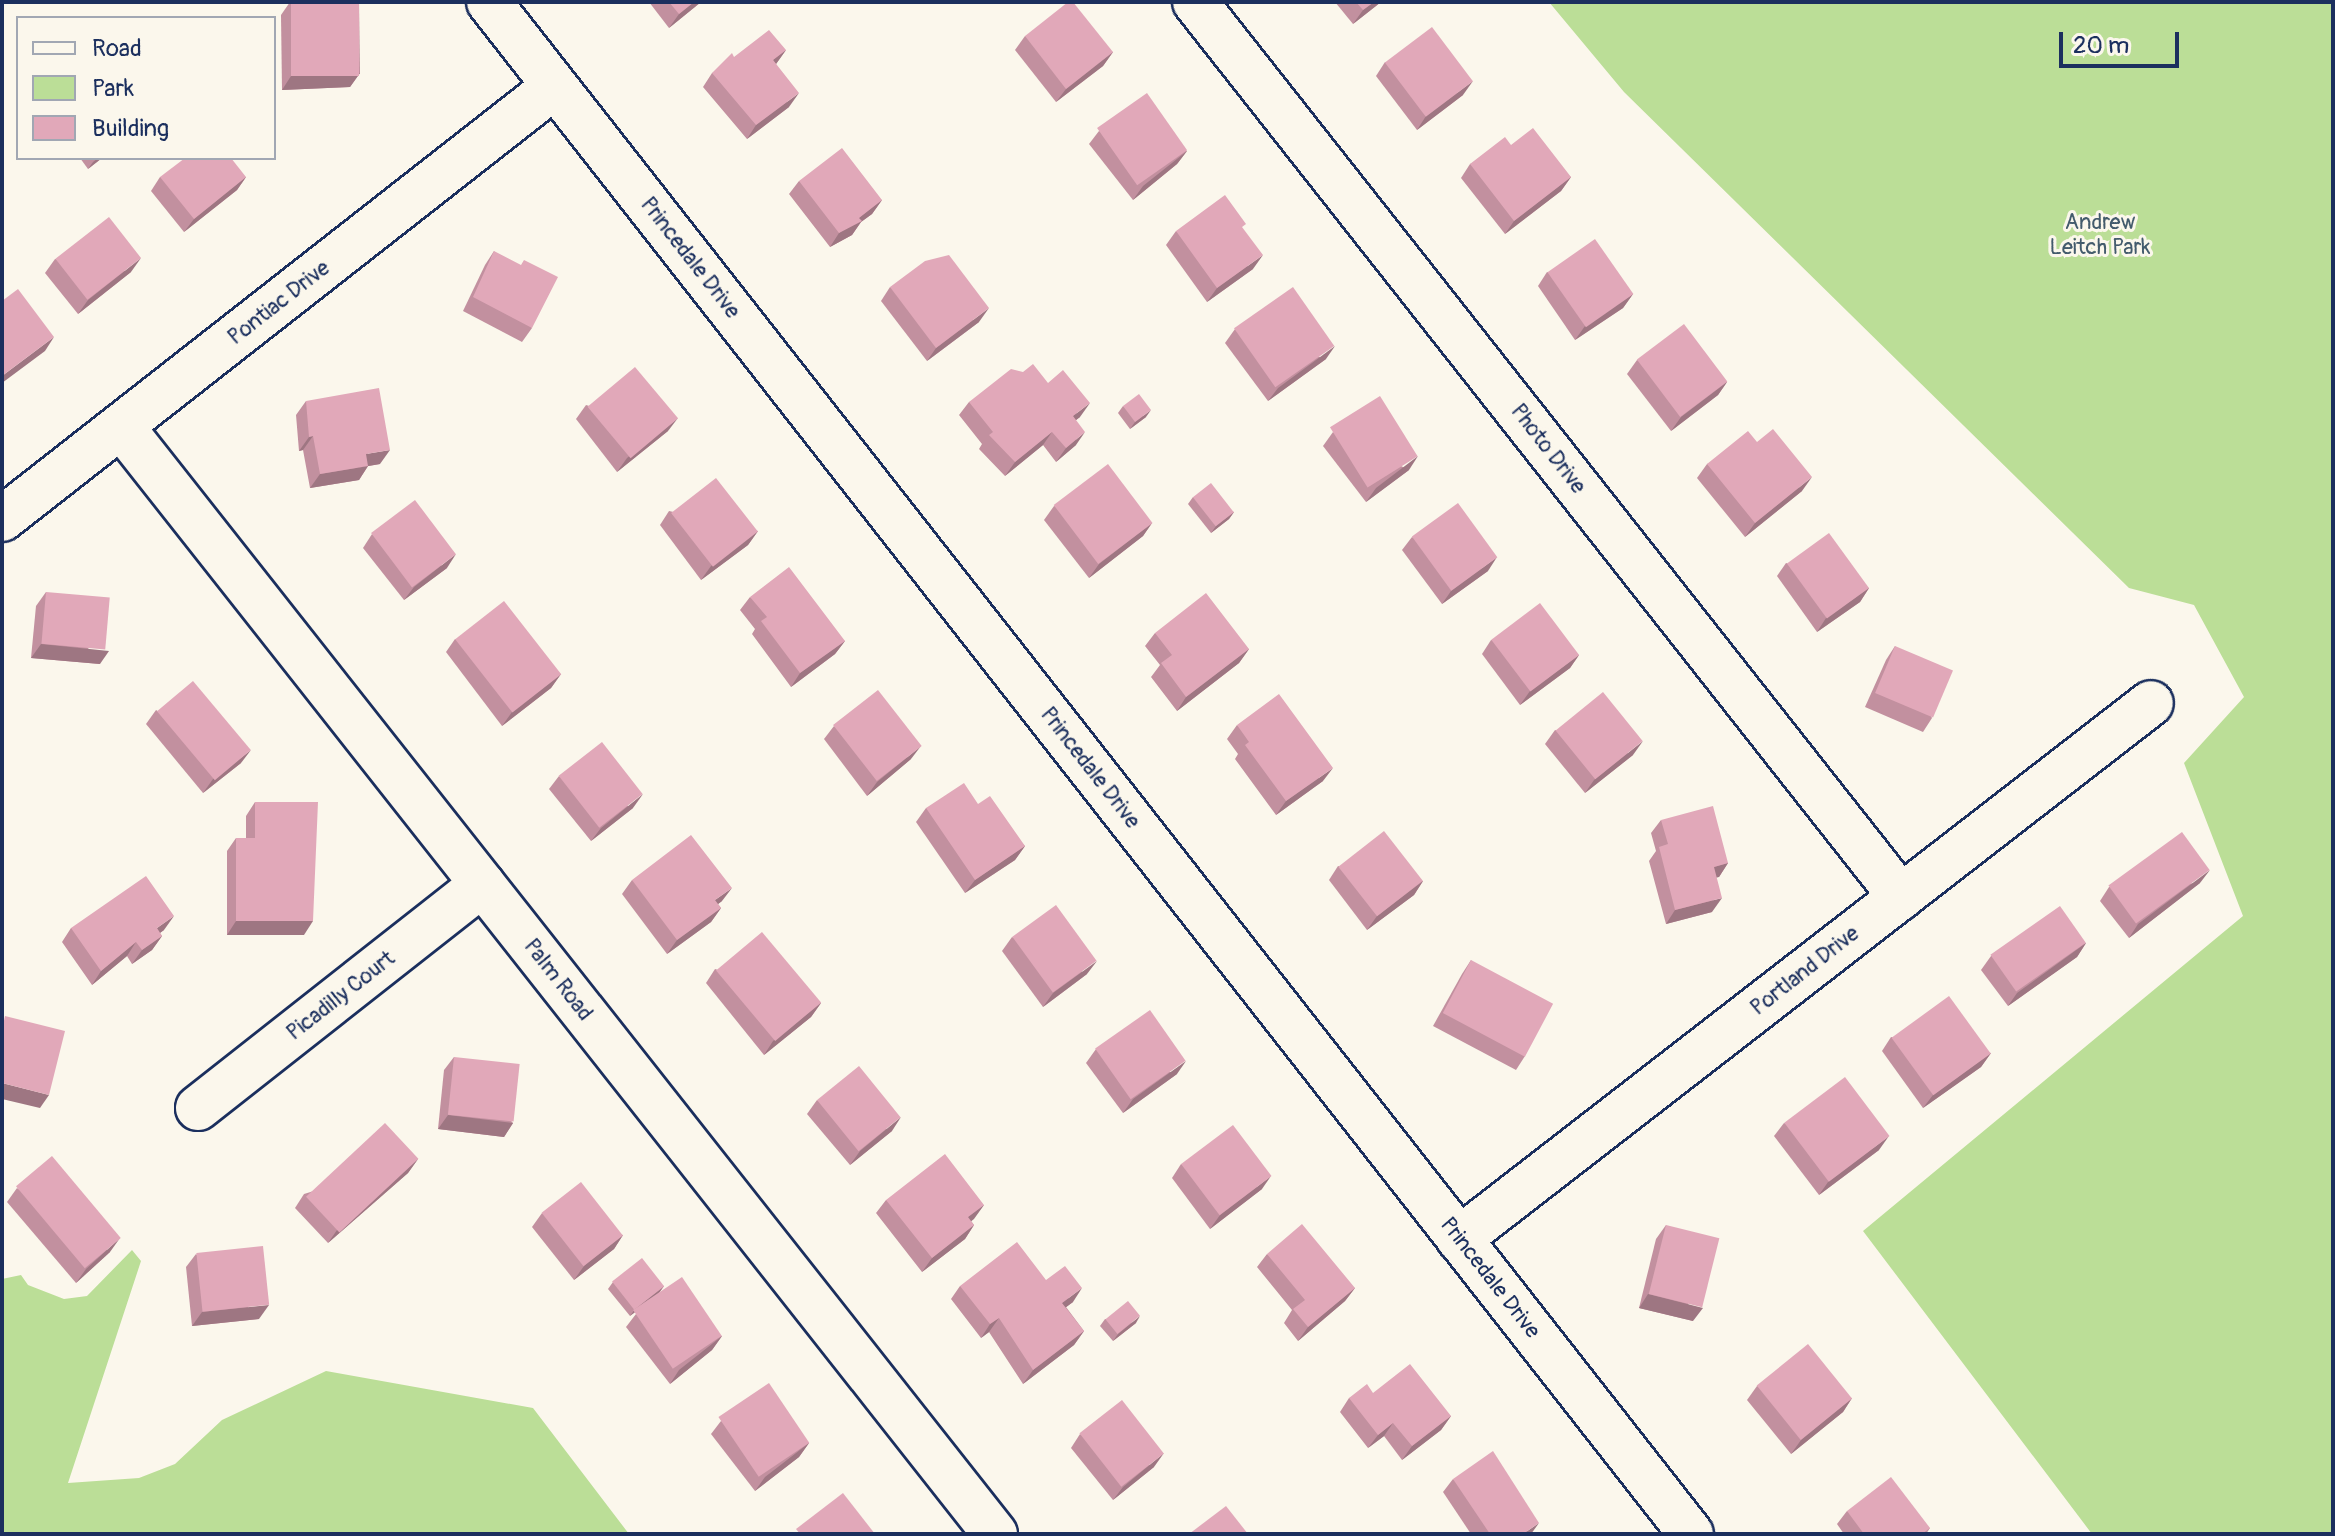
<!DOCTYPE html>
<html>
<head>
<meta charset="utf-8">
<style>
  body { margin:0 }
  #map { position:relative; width:2335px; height:1536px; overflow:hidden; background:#fbf7ec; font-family:Pangolin,sans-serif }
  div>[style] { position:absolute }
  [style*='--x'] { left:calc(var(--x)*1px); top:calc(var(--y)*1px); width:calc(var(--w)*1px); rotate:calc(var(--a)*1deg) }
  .green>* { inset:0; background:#bbde97 }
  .roads { filter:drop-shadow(2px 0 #1b2f5e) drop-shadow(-2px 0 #1b2f5e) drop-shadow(0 2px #1b2f5e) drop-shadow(0 -2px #1b2f5e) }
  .street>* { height:44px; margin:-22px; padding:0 22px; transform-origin:22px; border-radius:22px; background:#fbf7ec }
  .secondary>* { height:44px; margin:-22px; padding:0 22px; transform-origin:22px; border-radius:22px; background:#fbf7ec }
  .wall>* { inset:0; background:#c2909f }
  .shaded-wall>* { inset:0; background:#9e7682 }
  .building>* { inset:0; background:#e1a8b9; transform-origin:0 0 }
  span { translate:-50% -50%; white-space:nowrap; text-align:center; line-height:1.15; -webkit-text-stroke:6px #fbf7ec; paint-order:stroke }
  .park-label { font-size:22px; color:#435b6c }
  .street-label { font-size:22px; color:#1b2f5e }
  .frame { position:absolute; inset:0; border:4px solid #1b2f5e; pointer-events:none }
  .legend { position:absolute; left:16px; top:16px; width:260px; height:144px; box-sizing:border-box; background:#fbf7ec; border:2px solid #a1a7b3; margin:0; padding:10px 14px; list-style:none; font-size:24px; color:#1b2f5e }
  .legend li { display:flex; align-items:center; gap:16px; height:40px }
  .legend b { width:40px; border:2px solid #a1a7b3 }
  .scale { position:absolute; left:2059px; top:32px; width:120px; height:36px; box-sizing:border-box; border:4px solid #1b2f5e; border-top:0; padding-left:10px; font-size:24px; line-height:28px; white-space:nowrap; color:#1b2f5e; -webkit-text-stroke:6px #fbf7ec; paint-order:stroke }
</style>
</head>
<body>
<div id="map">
  <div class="green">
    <div style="clip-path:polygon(1549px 2px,2333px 2px,2333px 1534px,2092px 1534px,1863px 1231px,2243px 916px,2184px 763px,2244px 697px,2194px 605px,2129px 588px,1624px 92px)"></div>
    <div style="clip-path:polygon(132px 1250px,141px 1261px,68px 1483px,139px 1478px,175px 1464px,222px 1420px,326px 1371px,533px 1408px,629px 1534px,2px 1534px,2px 1279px,21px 1275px,28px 1285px,64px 1299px,87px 1296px)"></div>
  </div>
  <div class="roads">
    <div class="street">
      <div style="--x:1195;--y:2;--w:1140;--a:51.73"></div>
      <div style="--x:121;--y:426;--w:1411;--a:51.73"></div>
      <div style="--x:2;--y:519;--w:702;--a:-38.06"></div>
      <div style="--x:198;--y:1108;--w:362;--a:-38.2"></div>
      <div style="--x:1459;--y:1239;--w:875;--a:-37.76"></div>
    </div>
    <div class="secondary">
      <div style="--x:489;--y:2;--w:1947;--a:51.88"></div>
    </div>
  </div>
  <div class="wall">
    <div style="clip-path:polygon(290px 2px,359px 2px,360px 73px,350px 87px,282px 90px,281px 15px)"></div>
    <div style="clip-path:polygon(649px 2px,701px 2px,669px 28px)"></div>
    <div style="clip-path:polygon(1335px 2px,1381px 2px,1353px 24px)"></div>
    <div style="clip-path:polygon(1025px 36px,1113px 52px,1103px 66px,1056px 102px,1015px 50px)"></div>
    <div style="clip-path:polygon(786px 50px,776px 64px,789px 107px,747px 139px,703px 87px,712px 73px)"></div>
    <div style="clip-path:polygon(1385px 62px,1463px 95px,1417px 130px,1376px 76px)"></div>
    <div style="clip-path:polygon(1099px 131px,1187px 151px,1177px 164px,1133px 200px,1089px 144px)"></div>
    <div style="clip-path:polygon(1511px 145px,1571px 177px,1561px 191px,1505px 234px,1461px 178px,1470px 164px)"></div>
    <div style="clip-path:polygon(80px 158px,102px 158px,88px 169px)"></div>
    <div style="clip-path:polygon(160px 177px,246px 177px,237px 190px,184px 232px,151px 191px)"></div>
    <div style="clip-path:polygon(799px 181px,882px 200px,872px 214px,861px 222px,852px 235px,830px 247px,789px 194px)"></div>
    <div style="clip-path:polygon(1176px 231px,1253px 269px,1207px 302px,1166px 245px)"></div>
    <div style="clip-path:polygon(494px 251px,532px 328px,522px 342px,463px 311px,485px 265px)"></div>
    <div style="clip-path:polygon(55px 259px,131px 272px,78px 314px,45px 273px)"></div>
    <div style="clip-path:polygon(1547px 272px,1633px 294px,1623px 308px,1575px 340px,1538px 286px)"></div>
    <div style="clip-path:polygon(890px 287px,979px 322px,927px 361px,881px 301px)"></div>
    <div style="clip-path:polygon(1235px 329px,1326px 359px,1268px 401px,1225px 343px)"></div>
    <div style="clip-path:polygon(1637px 360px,1727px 382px,1718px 395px,1671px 431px,1627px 374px)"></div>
    <div style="clip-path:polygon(1048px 383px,1080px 417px,1076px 420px,1076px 445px,1056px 462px,1043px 445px,1005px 476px,979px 449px,982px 444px,959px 415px,969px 402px)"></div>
    <div style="clip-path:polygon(306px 401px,380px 464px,368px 466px,359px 480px,310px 488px,303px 450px,299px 451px,296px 415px)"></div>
    <div style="clip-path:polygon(586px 405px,668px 431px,617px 472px,576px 419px)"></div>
    <div style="clip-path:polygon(1123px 406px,1146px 417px,1130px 429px,1118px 413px)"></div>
    <div style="clip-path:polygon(1333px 432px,1409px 470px,1366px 502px,1323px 446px)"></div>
    <div style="clip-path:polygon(1757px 442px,1802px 491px,1745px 537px,1697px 478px,1707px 464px)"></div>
    <div style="clip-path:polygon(1193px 497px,1234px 512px,1229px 519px,1211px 533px,1188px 504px)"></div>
    <div style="clip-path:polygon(1054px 506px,1152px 523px,1143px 536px,1089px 578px,1044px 520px)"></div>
    <div style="clip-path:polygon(669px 511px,758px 531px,748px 545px,701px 580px,660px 525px)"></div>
    <div style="clip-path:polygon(372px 534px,447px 568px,404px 600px,363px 548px)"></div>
    <div style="clip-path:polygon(1412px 537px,1488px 571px,1442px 604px,1402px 550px)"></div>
    <div style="clip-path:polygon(1786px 563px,1869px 588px,1860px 602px,1817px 632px,1777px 576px)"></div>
    <div style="clip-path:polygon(46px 592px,100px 664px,31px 658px,36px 606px)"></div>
    <div style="clip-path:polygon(750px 597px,845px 641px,835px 654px,791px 687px,752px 634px,755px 629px,740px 610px)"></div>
    <div style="clip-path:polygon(1155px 633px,1249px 649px,1239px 663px,1177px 711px,1151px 677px,1160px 665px,1145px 646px)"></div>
    <div style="clip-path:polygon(455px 639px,561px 674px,551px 688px,502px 726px,446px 652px)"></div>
    <div style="clip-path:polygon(1491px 640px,1579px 655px,1570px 668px,1520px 705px,1482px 654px)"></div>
    <div style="clip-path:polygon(1895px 646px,1932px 718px,1923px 732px,1865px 707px,1886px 660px)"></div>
    <div style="clip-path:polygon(156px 710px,241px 763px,203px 793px,146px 724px)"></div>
    <div style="clip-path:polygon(1237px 725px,1323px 781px,1276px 815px,1235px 759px,1238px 754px,1227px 739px)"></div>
    <div style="clip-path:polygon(834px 726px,911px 759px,867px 796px,824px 739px)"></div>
    <div style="clip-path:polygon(1555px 730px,1633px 755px,1585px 793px,1545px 744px)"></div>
    <div style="clip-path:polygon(559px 776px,633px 808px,591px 841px,549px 789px)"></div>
    <div style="clip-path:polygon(255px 802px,304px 935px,227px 935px,227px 851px,236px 838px,246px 838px,246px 816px)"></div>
    <div style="clip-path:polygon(978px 804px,1025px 846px,1015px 860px,965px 893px,916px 822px,926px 808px)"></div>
    <div style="clip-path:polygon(1661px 820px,1728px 863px,1719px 877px,1716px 877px,1712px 912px,1666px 924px,1649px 861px,1656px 851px,1651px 833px)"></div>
    <div style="clip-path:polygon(1338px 866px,1423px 881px,1414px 895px,1367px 930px,1329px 880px)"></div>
    <div style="clip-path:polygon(632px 880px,722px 901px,718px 904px,721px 908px,711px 922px,667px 954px,622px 894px)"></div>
    <div style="clip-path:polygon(2200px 883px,2129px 938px,2100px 901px,2109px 887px)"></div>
    <div style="clip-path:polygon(71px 928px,164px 930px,160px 933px,162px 936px,152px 950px,132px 964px,127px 956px,92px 985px,62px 942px)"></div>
    <div style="clip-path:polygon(1012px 937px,1087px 974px,1043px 1007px,1002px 951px)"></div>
    <div style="clip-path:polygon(2086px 943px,2077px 957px,2008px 1006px,1981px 970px,1991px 956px)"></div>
    <div style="clip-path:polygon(1471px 960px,1525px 1056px,1516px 1070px,1433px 1026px,1462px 974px)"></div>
    <div style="clip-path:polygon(715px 969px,821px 1003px,811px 1017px,764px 1055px,706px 983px)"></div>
    <div style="clip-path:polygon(1891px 1037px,1991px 1053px,1981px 1067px,1923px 1108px,1882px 1051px)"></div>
    <div style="clip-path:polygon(1096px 1049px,1177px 1074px,1123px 1113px,1086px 1063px)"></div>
    <div style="clip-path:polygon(454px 1057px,513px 1123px,504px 1137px,438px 1129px,444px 1070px)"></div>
    <div style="clip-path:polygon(817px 1100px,892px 1131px,850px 1165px,807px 1114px)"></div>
    <div style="clip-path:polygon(1784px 1123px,1879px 1150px,1819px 1195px,1774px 1136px)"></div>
    <div style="clip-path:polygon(418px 1159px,408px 1173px,328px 1243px,295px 1208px,304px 1194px)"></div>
    <div style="clip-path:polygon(1181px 1164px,1262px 1189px,1210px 1229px,1172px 1178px)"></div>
    <div style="clip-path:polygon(17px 1188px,110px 1252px,76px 1283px,7px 1202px)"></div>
    <div style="clip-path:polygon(886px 1200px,984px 1205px,971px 1221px,974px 1225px,965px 1239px,922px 1272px,876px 1213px)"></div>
    <div style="clip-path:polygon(542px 1213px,623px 1235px,614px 1249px,574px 1280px,532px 1227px)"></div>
    <div style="clip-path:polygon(1666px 1225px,1693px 1321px,1639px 1308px,1656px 1239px)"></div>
    <div style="clip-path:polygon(196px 1254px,259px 1319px,192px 1326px,186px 1267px)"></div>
    <div style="clip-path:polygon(1267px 1254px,1355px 1288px,1345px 1301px,1298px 1341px,1284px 1323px,1292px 1310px,1257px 1267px)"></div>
    <div style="clip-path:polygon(1046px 1280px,1073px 1302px,1066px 1307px,1084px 1331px,1074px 1345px,1023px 1384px,989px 1332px,981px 1338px,951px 1299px,960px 1286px)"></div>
    <div style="clip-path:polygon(613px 1282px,664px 1286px,659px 1293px,630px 1316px,608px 1289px)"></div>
    <div style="clip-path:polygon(636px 1314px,722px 1336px,712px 1350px,670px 1384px,626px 1327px)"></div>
    <div style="clip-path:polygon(1105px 1319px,1136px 1323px,1113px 1341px,1100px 1326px)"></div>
    <div style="clip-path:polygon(1757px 1386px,1852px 1398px,1843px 1412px,1791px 1454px,1747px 1400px)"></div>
    <div style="clip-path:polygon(1373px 1393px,1451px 1416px,1441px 1430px,1402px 1460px,1384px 1436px,1368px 1448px,1340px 1412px,1349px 1398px)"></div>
    <div style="clip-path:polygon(721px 1421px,809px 1443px,799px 1457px,755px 1491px,711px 1434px)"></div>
    <div style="clip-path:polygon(1080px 1434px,1154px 1467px,1113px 1500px,1071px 1448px)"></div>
    <div style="clip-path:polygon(1453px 1479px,1531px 1534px,1471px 1534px,1443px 1492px)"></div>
    <div style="clip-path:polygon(1847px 1511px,1930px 1528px,1926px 1534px,1844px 1534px,1837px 1524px)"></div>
  </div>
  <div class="shaded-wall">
    <div style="clip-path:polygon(694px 2px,701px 2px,669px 28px,679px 14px)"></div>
    <div style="clip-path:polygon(1374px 2px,1381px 2px,1353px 24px,1363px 10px)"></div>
    <div style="clip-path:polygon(786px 50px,776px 64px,773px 60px)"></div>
    <div style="clip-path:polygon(1113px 52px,1103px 66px,1056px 102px,1066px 89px)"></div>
    <div style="clip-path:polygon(360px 73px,350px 87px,282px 90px,291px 76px)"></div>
    <div style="clip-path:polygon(1473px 81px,1463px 95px,1417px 130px,1426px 116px)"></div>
    <div style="clip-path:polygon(799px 93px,789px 107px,747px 139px,756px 125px)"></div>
    <div style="clip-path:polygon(1187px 151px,1177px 164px,1133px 200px,1143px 186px)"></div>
    <div style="clip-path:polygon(98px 158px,102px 158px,88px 169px,93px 162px)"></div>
    <div style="clip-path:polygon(246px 177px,237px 190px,184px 232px,194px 219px)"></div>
    <div style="clip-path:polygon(1571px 177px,1561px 191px,1505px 234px,1514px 221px)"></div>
    <div style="clip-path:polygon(882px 200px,872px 214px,861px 222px,852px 235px,830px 247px,839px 233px)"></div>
    <div style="clip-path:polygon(1263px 255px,1253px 269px,1207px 302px,1217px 288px)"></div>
    <div style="clip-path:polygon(141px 258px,131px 272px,78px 314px,88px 300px)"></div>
    <div style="clip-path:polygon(1633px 294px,1623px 308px,1575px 340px,1585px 326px)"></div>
    <div style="clip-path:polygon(989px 308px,979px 322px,927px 361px,936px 348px)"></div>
    <div style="clip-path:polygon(54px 337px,45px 351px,2px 383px,2px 376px)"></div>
    <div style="clip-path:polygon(1335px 346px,1326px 359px,1268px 401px,1278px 388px)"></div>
    <div style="clip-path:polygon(1727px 382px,1718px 395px,1671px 431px,1681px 417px)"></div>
    <div style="clip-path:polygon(1090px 403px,1080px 417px,1063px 430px,1073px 416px)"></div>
    <div style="clip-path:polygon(1151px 410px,1146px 417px,1130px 429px,1135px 422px)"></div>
    <div style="clip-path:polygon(678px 418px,668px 431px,617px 472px,627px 458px)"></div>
    <div style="clip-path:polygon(1052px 432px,1043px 445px,1005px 476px,1015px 462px)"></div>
    <div style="clip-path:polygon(1085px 432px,1076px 445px,1056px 462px,1066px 448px)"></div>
    <div style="clip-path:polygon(313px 436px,303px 450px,299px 451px,309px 437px)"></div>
    <div style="clip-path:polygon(390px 450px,380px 464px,357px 468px,366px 454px)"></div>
    <div style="clip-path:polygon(1418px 456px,1409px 470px,1366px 502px,1376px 488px)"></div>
    <div style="clip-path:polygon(368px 466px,359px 480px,310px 488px,320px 474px)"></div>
    <div style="clip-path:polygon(1812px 477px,1802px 491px,1745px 537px,1755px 523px)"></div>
    <div style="clip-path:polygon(1234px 512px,1229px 519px,1211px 533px,1216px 526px)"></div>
    <div style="clip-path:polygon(1152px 523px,1143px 536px,1089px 578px,1099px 564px)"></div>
    <div style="clip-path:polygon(758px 531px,748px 545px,701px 580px,711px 566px)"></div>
    <div style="clip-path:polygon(456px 554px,447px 568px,404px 600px,414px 587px)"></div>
    <div style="clip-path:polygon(1497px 557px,1488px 571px,1442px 604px,1451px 591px)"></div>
    <div style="clip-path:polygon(1869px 588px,1860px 602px,1817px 632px,1826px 618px)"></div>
    <div style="clip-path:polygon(845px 641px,835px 654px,791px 687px,800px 673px)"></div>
    <div style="clip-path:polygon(41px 644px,109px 651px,100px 664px,31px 658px)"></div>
    <div style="clip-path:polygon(1249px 649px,1239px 663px,1177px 711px,1186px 697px)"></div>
    <div style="clip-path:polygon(1579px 655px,1570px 668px,1520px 705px,1530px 691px)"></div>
    <div style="clip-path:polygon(561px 674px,551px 688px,502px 726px,512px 712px)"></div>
    <div style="clip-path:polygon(1643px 741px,1633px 755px,1585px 793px,1594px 780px)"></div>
    <div style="clip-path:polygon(921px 746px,911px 759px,867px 796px,877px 782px)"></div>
    <div style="clip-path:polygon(251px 750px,241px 763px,203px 793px,213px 779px)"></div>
    <div style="clip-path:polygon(1333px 768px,1323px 781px,1276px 815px,1286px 801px)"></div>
    <div style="clip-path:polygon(643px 794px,633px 808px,591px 841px,601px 828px)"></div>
    <div style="clip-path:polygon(1025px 846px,1015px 860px,965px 893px,975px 880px)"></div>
    <div style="clip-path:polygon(1728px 863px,1719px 877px,1704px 881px,1714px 867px)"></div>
    <div style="clip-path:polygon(2210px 870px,2200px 883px,2129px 938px,2138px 924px)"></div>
    <div style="clip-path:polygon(1423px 881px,1414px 895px,1367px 930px,1377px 916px)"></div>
    <div style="clip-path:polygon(732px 888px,722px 901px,705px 914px,715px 900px)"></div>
    <div style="clip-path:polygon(1722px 898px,1712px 912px,1666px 924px,1675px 910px)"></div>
    <div style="clip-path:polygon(721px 908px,711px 922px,667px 954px,677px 940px)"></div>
    <div style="clip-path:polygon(174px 916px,164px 930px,147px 942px,157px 928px)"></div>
    <div style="clip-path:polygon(236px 921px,313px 921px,304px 935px,227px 935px)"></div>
    <div style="clip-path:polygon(162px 936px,152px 950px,132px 964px,142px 950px)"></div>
    <div style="clip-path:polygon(136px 942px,127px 956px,92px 985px,101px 971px)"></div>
    <div style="clip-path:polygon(2086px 943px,2077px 957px,2008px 1006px,2017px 993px)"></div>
    <div style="clip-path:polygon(1097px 961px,1087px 974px,1043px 1007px,1053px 993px)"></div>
    <div style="clip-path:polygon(821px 1003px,811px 1017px,764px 1055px,773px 1041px)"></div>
    <div style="clip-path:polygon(1991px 1053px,1981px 1067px,1923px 1108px,1933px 1095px)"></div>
    <div style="clip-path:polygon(1186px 1061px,1177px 1074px,1123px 1113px,1133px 1099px)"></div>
    <div style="clip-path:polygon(2px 1083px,49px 1095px,40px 1108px,2px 1099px)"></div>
    <div style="clip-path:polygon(448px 1115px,513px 1123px,504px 1137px,438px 1129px)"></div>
    <div style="clip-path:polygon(901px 1117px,892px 1131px,850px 1165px,860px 1151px)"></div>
    <div style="clip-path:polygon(1889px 1136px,1879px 1150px,1819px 1195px,1828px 1182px)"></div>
    <div style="clip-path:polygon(418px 1159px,408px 1173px,328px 1243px,337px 1230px)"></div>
    <div style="clip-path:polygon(1271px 1176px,1262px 1189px,1210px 1229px,1220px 1215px)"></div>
    <div style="clip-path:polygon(984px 1205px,974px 1219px,959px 1231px,968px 1217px)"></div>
    <div style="clip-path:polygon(974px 1225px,965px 1239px,922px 1272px,932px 1258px)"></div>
    <div style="clip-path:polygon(623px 1235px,614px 1249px,574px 1280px,584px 1266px)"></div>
    <div style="clip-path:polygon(120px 1238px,110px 1252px,76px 1283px,86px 1269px)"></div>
    <div style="clip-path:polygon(664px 1286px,659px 1293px,630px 1316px,635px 1309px)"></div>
    <div style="clip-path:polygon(1082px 1288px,1073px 1302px,1053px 1317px,1062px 1303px)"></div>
    <div style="clip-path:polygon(1355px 1288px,1345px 1301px,1298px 1341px,1308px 1327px)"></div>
    <div style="clip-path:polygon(1648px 1294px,1703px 1308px,1693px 1321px,1639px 1308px)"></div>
    <div style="clip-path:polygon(269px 1305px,259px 1319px,192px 1326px,202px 1312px)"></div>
    <div style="clip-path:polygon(1140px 1316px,1136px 1323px,1113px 1341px,1118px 1334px)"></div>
    <div style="clip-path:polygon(999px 1318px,989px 1332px,981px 1338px,990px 1324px)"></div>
    <div style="clip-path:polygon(1084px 1331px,1074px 1345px,1023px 1384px,1033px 1370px)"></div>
    <div style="clip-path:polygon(722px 1336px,712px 1350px,670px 1384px,679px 1370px)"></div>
    <div style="clip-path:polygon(1852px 1398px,1843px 1412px,1791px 1454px,1801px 1440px)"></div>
    <div style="clip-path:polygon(1451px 1416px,1441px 1430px,1402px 1460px,1412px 1446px)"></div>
    <div style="clip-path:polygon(1393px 1423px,1384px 1436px,1368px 1448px,1378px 1435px)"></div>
    <div style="clip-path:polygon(809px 1443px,799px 1457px,755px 1491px,765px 1477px)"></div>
    <div style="clip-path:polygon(1164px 1453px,1154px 1467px,1113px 1500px,1123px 1487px)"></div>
    <div style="clip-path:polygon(1539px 1523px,1531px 1534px,1523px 1534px)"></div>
  </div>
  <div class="building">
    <div style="left:291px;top:2px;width:68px;height:74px"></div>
    <div style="clip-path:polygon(669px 2px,694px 2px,679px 14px)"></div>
    <div style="clip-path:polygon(1068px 2px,1073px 2px,1113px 52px,1066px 89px,1025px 36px)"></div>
    <div style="clip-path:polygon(1356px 2px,1374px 2px,1363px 10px)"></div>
    <div style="left:1432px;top:27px;width:68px;height:59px;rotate:53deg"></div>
    <div style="clip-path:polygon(769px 30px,786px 50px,773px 60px,799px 93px,756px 125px,712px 73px,732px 53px,734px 57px)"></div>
    <div style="left:1147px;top:93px;width:70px;height:61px;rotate:55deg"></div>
    <div style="clip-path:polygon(1533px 128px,1571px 177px,1514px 221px,1470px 164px,1505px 137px,1511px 145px)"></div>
    <div style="clip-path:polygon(842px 148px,882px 200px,859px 218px,862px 221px,839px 233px,799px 181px)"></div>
    <div style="clip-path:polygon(185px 158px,231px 158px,246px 177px,194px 219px,160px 177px)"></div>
    <div style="clip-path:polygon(1225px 195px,1246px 224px,1242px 227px,1263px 255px,1217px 288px,1176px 231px)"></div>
    <div style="left:109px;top:217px;width:52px;height:68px;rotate:52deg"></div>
    <div style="left:1595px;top:239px;width:67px;height:58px;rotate:55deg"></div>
    <div style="clip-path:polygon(494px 251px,521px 265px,524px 260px,558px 277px,532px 328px,473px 297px)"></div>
    <div style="clip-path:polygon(949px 255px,989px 308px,936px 348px,890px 287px,925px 261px)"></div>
    <div style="left:1293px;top:287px;width:72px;height:72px;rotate:55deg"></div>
    <div style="clip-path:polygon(18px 289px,54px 337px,2px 376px,2px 301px)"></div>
    <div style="left:1684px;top:324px;width:72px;height:59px;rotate:53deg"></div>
    <div style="clip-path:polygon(1033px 364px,1048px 383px,1063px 370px,1090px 403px,1073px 416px,1085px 432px,1066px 448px,1052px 432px,1015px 462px,989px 435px,993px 432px,969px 402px,1011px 369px,1023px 372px)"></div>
    <div style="left:635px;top:367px;width:67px;height:62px;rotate:50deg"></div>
    <div style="clip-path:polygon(379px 388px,390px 450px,366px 454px,368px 466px,320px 474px,313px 436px,309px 437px,306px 401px)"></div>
    <div style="left:1139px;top:394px;width:20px;height:20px;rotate:53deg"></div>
    <div style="left:1380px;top:396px;width:71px;height:59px;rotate:58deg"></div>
    <div style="clip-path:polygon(1773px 429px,1812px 477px,1755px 523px,1707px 464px,1748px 431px,1757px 442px)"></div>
    <div style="left:1108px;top:464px;width:74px;height:68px;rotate:53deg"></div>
    <div style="left:716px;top:478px;width:68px;height:57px;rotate:52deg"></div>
    <div style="left:1211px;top:483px;width:37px;height:23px;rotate:52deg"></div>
    <div style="left:415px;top:500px;width:68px;height:55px;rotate:53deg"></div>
    <div style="left:1458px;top:503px;width:67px;height:57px;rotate:54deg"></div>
    <div style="left:1829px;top:533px;width:68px;height:52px;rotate:54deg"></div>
    <div style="clip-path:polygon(789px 567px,845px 641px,800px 673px,761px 621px,767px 617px,750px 597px)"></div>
    <div style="left:46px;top:592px;width:64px;height:52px;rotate:5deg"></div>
    <div style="clip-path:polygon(1206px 593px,1249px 649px,1186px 697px,1161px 663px,1172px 655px,1155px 633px)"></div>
    <div style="left:504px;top:601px;width:93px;height:62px;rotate:52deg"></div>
    <div style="left:1540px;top:603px;width:65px;height:61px;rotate:53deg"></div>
    <div style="left:1895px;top:646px;width:63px;height:51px;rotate:23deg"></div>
    <div style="left:193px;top:681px;width:90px;height:47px;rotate:50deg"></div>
    <div style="left:878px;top:690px;width:71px;height:57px;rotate:52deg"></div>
    <div style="left:1603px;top:692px;width:63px;height:61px;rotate:51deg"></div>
    <div style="clip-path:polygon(1279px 694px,1333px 768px,1286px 801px,1245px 745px,1249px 742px,1237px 725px)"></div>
    <div style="left:602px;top:742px;width:66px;height:55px;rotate:52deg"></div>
    <div style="clip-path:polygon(964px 783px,978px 804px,990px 796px,1025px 846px,975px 880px,926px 808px)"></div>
    <div style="clip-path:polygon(255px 802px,318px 802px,313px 921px,236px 921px,236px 838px,255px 838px)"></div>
    <div style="clip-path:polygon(1713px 806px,1728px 863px,1714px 867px,1722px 898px,1675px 910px,1659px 847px,1668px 844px,1661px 820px)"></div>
    <div style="left:1384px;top:831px;width:63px;height:58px;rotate:52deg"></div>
    <div style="left:2182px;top:832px;width:47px;height:91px;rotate:54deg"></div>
    <div style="clip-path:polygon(691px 835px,732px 888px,715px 900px,721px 908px,677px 940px,632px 880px)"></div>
    <div style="clip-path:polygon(146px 876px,174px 916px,157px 928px,162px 936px,142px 950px,136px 942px,101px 971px,71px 928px)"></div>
    <div style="left:1056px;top:905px;width:69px;height:54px;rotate:54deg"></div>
    <div style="left:2060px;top:906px;width:45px;height:85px;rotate:55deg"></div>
    <div style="left:762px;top:932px;width:92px;height:60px;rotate:50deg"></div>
    <div style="left:1471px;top:960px;width:93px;height:60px;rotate:28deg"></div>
    <div style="left:1949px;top:996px;width:71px;height:71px;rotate:54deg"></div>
    <div style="left:1150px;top:1010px;width:62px;height:67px;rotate:55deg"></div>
    <div style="clip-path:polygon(5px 1016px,65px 1031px,49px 1095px,2px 1083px,2px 1030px)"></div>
    <div style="left:454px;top:1057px;width:66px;height:58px;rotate:6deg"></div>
    <div style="left:859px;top:1066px;width:66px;height:54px;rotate:51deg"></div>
    <div style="left:1845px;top:1077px;width:74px;height:76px;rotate:53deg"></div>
    <div style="left:385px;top:1123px;width:49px;height:108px;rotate:47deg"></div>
    <div style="left:1233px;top:1125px;width:64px;height:65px;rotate:53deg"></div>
    <div style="clip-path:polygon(945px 1154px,984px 1205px,968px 1217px,974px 1225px,932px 1258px,886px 1200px)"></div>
    <div style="left:52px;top:1156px;width:107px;height:47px;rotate:50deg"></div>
    <div style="left:581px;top:1182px;width:68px;height:50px;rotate:52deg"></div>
    <div style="clip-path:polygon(1302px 1224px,1355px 1288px,1308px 1327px,1293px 1309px,1305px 1300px,1267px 1254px)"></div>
    <div style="left:1666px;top:1225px;width:55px;height:71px;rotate:14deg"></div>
    <div style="clip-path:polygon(1017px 1242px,1046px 1280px,1065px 1266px,1082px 1288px,1062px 1303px,1084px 1331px,1033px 1370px,999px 1318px,990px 1324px,960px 1286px)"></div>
    <div style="left:263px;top:1246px;width:59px;height:67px;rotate:84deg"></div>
    <div style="left:642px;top:1258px;width:36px;height:38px;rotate:52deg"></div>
    <div style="left:682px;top:1277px;width:71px;height:59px;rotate:56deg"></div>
    <div style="left:1128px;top:1301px;width:19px;height:29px;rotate:51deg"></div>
    <div style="left:1808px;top:1344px;width:70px;height:66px;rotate:51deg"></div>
    <div style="clip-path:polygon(1410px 1364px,1451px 1416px,1412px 1446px,1393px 1423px,1378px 1435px,1349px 1398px,1367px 1384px,1373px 1393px)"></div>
    <div style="left:769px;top:1383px;width:72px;height:61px;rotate:56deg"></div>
    <div style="left:1122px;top:1400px;width:68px;height:54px;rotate:52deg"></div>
    <div style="clip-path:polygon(1493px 1451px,1539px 1523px,1523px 1534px,1490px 1534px,1453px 1479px)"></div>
    <div style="clip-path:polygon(1891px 1477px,1930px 1528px,1922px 1534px,1864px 1534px,1847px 1511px)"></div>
    <div style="clip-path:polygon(843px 1493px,875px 1534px,800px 1534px,796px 1529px)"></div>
    <div style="clip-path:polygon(1226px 1506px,1248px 1534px,1189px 1534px)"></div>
  </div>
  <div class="park-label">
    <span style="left:2100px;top:235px">Andrew<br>Leitch Park</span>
  </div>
  <div class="street-label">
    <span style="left:690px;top:258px;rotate:52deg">Princedale Drive</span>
    <span style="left:279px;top:303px;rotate:-38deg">Pontiac Drive</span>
    <span style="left:1548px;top:449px;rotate:52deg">Photo Drive</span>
    <span style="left:1090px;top:768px;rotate:52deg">Princedale Drive</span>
    <span style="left:1805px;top:971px;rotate:-38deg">Portland Drive</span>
    <span style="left:558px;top:980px;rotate:52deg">Palm Road</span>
    <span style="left:341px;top:996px;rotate:-38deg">Picadilly Court</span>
    <span style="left:1490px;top:1278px;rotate:52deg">Princedale Drive</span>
  </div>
  <div class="frame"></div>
  <ul class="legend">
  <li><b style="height:10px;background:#fbf7ec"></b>Road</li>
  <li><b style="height:22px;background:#bbde97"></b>Park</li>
  <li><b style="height:22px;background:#e1a8b9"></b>Building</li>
  </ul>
  <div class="scale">20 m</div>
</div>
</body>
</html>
